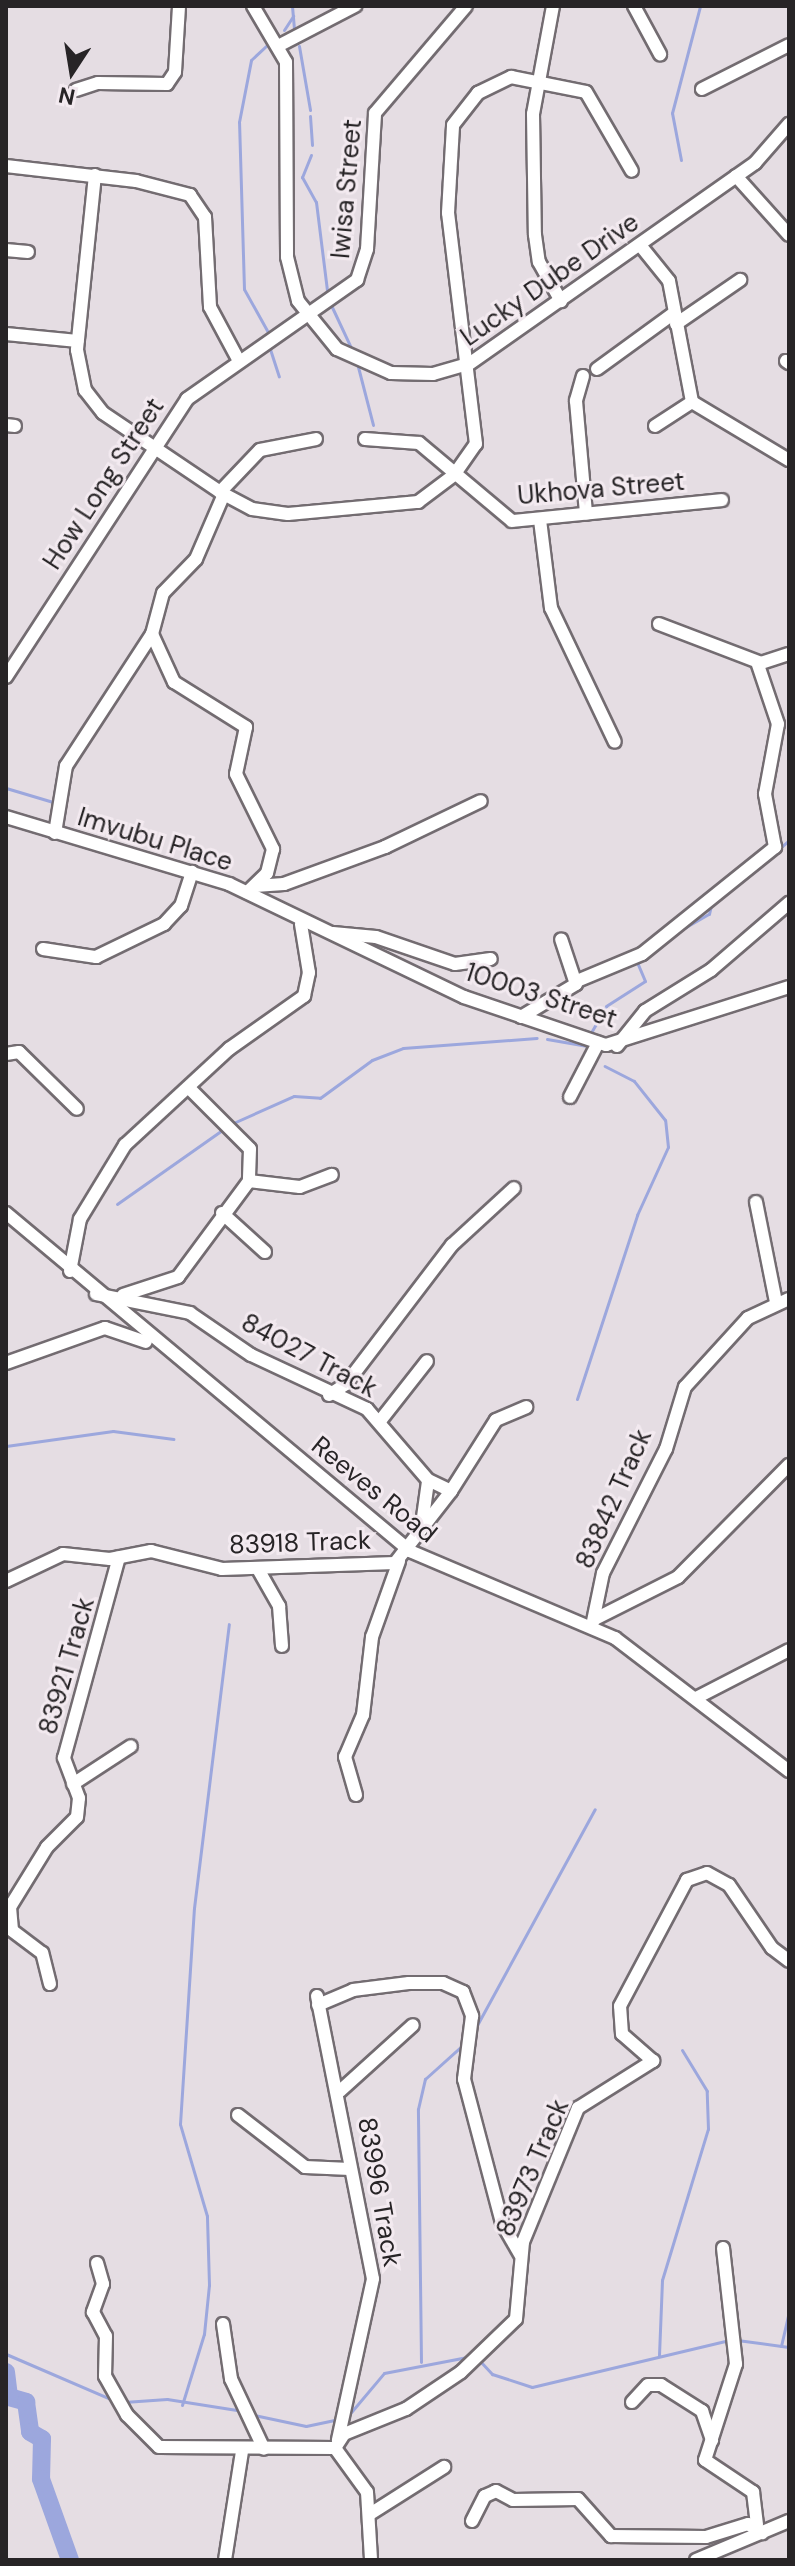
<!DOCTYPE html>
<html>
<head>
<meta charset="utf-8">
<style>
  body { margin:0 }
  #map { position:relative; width:795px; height:2566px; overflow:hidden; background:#e5dde3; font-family:"DM Sans",sans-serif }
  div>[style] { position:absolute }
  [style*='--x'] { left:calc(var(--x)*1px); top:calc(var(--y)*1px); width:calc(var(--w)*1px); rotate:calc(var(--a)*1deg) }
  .stream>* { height:3px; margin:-1.5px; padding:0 1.5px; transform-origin:1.5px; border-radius:1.5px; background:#9ca7dd }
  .river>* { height:18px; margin:-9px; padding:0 9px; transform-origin:9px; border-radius:9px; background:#9ca7dd }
  .roads { filter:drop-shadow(2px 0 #736c71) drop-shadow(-2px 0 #736c71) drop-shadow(0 2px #736c71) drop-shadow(0 -2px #736c71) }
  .minor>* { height:12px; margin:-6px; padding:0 6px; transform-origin:6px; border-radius:6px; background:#fff }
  span { translate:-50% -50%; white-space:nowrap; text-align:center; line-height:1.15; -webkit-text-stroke:6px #f3eaf0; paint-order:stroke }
  .street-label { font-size:26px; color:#272426 }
  .frame { position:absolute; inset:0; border:8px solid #272426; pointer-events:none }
  .north { position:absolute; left:32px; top:32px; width:80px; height:80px; -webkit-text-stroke:6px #f3eaf0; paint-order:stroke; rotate:192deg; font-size:22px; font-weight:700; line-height:32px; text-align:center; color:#272426 }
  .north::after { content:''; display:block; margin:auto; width:28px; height:36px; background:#272426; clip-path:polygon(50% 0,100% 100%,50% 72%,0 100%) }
</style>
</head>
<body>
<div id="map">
  <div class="stream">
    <div style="--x:292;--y:6;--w:22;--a:85"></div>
    <div style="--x:284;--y:30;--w:17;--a:-57"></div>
    <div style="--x:299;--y:46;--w:65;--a:80.2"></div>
    <div style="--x:310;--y:116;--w:29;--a:86"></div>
    <div style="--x:311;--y:155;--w:24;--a:112"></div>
    <div style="--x:302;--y:177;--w:29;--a:61"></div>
    <div style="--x:316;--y:202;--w:97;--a:82.9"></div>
    <div style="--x:681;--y:160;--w:48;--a:-100.8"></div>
    <div style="--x:672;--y:113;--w:111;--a:-75.3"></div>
    <div style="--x:331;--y:305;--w:52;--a:64.9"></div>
    <div style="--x:269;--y:334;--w:51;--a:-119.1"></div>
    <div style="--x:244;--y:289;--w:167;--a:-91.7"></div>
    <div style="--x:239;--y:122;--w:63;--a:-79"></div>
    <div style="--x:251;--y:60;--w:26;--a:-43"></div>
    <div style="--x:269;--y:346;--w:32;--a:72"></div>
    <div style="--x:357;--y:363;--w:64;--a:75.5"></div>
    <div style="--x:6;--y:788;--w:49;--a:16.6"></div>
    <div style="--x:730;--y:891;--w:78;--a:-40.8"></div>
    <div style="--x:679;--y:931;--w:34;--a:-30"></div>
    <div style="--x:709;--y:914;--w:9;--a:-77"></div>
    <div style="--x:589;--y:1036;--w:34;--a:-60"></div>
    <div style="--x:606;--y:1006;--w:46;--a:-32.7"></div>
    <div style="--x:645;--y:981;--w:21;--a:-113"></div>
    <div style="--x:637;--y:962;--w:17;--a:-31"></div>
    <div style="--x:547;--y:1039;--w:41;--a:9.9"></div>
    <div style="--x:231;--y:1124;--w:69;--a:-24"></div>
    <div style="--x:294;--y:1096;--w:26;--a:4"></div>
    <div style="--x:320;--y:1098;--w:64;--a:-36.2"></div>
    <div style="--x:372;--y:1060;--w:33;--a:-21"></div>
    <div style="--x:403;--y:1048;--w:134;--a:-4.3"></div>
    <div style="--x:117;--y:1204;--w:132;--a:-35.1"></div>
    <div style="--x:577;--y:1399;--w:194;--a:-71.9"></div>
    <div style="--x:637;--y:1215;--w:75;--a:-65.5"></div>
    <div style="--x:668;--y:1147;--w:27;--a:-96"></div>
    <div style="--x:665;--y:1120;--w:50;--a:-128.5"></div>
    <div style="--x:634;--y:1081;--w:33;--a:-153"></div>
    <div style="--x:6;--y:1446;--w:108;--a:-8"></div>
    <div style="--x:113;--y:1431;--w:61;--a:7.6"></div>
    <div style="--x:476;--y:2027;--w:248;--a:-61.4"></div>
    <div style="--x:737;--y:2340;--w:52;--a:7.7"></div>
    <div style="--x:781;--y:2346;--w:35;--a:-77"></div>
    <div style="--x:6;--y:2354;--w:116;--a:23.3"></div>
    <div style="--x:659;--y:2355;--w:75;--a:-87.7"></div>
    <div style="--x:662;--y:2280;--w:158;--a:-73.1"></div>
    <div style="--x:708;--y:2129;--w:38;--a:-92"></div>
    <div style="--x:707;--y:2091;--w:48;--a:-121.4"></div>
    <div style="--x:480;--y:2361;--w:18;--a:47"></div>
    <div style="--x:492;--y:2374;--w:42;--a:18"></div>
    <div style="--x:532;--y:2387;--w:204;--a:-13.4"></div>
    <div style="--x:421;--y:2362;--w:253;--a:-90.7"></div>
    <div style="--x:418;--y:2109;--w:31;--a:-77"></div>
    <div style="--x:425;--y:2079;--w:54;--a:-42"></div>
    <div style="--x:124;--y:2402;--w:43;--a:-4"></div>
    <div style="--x:167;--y:2399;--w:77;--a:9"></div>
    <div style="--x:182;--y:2405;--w:74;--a:-72.8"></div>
    <div style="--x:204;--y:2334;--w:49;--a:-84.2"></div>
    <div style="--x:209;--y:2285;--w:69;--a:-91.7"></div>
    <div style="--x:207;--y:2216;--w:96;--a:-106.4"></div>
    <div style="--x:180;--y:2124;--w:216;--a:-86.3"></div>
    <div style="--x:194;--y:1908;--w:286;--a:-83"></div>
    <div style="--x:254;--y:2415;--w:53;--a:11.9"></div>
    <div style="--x:306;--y:2426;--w:35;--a:-12"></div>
    <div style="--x:347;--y:2417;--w:57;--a:-49.9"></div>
    <div style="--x:384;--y:2373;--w:90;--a:-10.9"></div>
  </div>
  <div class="river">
    <div style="--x:6;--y:2372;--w:25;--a:83"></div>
    <div style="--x:9;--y:2397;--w:18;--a:16"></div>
    <div style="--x:26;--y:2402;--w:30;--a:82"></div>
    <div style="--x:30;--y:2432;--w:14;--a:30"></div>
    <div style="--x:42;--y:2439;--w:40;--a:91.4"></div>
    <div style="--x:41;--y:2479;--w:86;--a:70.3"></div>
  </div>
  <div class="roads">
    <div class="minor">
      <div style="--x:253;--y:6;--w:65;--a:59.5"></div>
      <div style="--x:286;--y:62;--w:195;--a:89.7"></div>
      <div style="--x:287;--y:257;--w:45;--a:76"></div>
      <div style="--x:298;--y:301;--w:62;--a:50.9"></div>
      <div style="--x:337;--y:349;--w:59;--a:24"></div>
      <div style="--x:391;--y:373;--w:42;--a:1.4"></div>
      <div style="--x:433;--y:374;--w:37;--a:-16"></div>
      <div style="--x:469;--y:364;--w:350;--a:-35.1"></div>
      <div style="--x:755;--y:163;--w:52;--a:-48.9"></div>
      <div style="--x:553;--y:6;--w:110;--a:100.5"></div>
      <div style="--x:533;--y:114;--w:121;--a:89.1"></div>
      <div style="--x:535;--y:235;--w:27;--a:82"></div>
      <div style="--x:539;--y:262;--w:45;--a:60.6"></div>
      <div style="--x:634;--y:6;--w:55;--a:61.6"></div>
      <div style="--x:280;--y:45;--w:85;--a:-27.5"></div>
      <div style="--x:702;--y:89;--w:97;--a:-26.8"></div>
      <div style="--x:76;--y:90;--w:23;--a:-18"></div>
      <div style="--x:98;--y:83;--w:69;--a:0.8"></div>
      <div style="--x:167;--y:84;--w:14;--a:-56"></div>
      <div style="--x:175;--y:72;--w:66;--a:-86.5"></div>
      <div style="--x:6;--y:166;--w:131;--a:6.6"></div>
      <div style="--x:136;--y:181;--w:56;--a:14.5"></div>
      <div style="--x:190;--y:195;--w:27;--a:56"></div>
      <div style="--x:205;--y:217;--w:90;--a:86.8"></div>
      <div style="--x:210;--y:307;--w:61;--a:61.8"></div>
      <div style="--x:95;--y:175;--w:176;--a:95.9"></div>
      <div style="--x:77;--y:350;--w:41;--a:78.7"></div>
      <div style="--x:85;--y:390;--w:29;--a:52"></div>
      <div style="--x:103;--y:413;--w:141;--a:34"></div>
      <div style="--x:220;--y:492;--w:36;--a:28"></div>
      <div style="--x:252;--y:509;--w:36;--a:8"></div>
      <div style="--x:288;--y:514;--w:131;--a:-5.3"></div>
      <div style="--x:418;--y:502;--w:45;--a:-36.9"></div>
      <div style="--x:454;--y:475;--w:38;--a:-55"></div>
      <div style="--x:476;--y:444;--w:233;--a:-96.9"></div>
      <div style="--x:448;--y:213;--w:88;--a:-86.7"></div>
      <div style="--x:453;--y:125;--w:41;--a:-52"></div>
      <div style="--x:478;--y:93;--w:37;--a:-26"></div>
      <div style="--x:511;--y:77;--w:76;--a:11.3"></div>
      <div style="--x:586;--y:92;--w:91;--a:59.8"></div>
      <div style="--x:736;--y:176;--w:79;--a:48.1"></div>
      <div style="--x:640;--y:245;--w:46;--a:51.1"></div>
      <div style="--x:669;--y:281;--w:123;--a:79.2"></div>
      <div style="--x:692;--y:402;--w:113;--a:30.9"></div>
      <div style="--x:6;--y:250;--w:22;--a:5"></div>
      <div style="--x:676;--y:324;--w:78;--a:-34.5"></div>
      <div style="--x:6;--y:334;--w:72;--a:5.6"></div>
      <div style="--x:786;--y:361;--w:4;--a:34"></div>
      <div style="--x:597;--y:369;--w:95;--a:-36"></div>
      <div style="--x:583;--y:376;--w:26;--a:106"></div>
      <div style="--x:576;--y:401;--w:113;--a:84.9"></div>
      <div style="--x:6;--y:425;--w:9;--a:6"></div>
      <div style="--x:655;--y:426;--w:44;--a:-33"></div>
      <div style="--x:365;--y:439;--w:54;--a:4.2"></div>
      <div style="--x:419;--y:443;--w:121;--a:40"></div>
      <div style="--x:512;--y:521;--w:211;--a:-5.7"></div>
      <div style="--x:220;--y:492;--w:58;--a:-46.4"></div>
      <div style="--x:260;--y:450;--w:57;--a:-11.1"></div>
      <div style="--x:224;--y:494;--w:71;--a:113.3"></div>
      <div style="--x:196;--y:559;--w:47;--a:134.1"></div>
      <div style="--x:163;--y:593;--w:42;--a:105"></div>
      <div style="--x:152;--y:634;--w:53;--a:65.4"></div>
      <div style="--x:174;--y:682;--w:85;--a:32"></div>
      <div style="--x:246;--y:727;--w:48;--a:102"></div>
      <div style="--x:236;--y:774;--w:84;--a:63.7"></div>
      <div style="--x:273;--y:849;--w:25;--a:104"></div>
      <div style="--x:267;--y:873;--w:28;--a:136"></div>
      <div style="--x:540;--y:520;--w:89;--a:82.9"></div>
      <div style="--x:551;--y:608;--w:148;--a:64.5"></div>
      <div style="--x:659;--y:624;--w:109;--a:20.9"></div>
      <div style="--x:761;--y:663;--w:29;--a:-18"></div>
      <div style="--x:6;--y:677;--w:332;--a:-56.9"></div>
      <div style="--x:187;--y:399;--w:208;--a:-35"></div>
      <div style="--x:357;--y:280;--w:33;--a:-72"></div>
      <div style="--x:367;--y:249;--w:136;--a:-86.6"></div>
      <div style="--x:375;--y:113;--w:140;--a:-49.6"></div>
      <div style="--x:6;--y:817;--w:233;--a:16.7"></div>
      <div style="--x:229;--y:884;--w:261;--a:25.7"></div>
      <div style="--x:464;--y:997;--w:150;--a:18.7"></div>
      <div style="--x:606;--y:1045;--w:192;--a:-17.6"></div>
      <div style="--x:55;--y:833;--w:68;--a:-80.7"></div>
      <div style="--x:66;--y:766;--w:158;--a:-56.9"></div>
      <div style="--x:255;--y:886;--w:29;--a:-4"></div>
      <div style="--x:284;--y:884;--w:108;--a:-20.1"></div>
      <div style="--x:385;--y:847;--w:106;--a:-25.6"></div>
      <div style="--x:333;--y:933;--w:43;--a:5.3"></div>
      <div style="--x:376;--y:937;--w:83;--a:18.9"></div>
      <div style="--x:455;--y:964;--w:36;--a:-8"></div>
      <div style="--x:43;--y:949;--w:54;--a:8.6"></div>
      <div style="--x:96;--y:957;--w:76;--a:-25.9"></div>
      <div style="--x:164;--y:924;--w:25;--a:-47"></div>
      <div style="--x:181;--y:906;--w:36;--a:-72"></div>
      <div style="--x:577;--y:981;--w:70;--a:-22.6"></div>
      <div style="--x:642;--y:954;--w:171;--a:-38.8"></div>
      <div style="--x:775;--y:847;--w:54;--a:-100.7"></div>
      <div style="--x:765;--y:794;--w:71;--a:-79.5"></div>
      <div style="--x:778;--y:724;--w:65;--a:-108.7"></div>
      <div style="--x:521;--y:1017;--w:64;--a:-31"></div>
      <div style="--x:576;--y:984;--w:47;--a:-108.4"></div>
      <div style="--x:617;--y:1046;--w:45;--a:-51.3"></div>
      <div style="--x:645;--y:1011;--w:78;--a:-31.8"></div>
      <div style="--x:711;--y:970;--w:103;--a:-40.7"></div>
      <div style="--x:6;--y:1054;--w:13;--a:-9"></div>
      <div style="--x:19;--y:1052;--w:81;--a:44.5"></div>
      <div style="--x:189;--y:1088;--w:86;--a:45"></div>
      <div style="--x:250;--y:1149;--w:32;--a:92"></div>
      <div style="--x:570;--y:1097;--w:61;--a:-62.6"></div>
      <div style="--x:756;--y:1202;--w:102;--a:78.7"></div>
      <div style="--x:6;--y:1213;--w:527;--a:39.92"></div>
      <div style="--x:410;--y:1551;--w:223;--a:23"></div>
      <div style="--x:615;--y:1638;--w:219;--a:37.4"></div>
      <div style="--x:222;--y:1213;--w:58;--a:42.2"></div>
      <div style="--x:70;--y:1271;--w:53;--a:-79.1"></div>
      <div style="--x:80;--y:1219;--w:87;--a:-58.7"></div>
      <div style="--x:125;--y:1145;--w:142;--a:-42.7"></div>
      <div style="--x:229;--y:1049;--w:92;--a:-35.2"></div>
      <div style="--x:304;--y:996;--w:24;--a:-78"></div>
      <div style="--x:309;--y:973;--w:50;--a:-99.3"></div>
      <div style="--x:123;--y:1295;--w:58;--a:-18.1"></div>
      <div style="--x:178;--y:1277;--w:119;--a:-53.5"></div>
      <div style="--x:249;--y:1181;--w:51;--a:6.7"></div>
      <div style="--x:300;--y:1187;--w:34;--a:-21"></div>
      <div style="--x:6;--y:1363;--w:105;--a:-19.5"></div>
      <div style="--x:105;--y:1328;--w:43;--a:18.9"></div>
      <div style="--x:329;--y:1395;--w:20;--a:-33"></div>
      <div style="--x:346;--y:1384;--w:175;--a:-52.7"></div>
      <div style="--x:452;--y:1245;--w:84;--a:-42.6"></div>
      <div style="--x:380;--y:1421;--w:76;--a:-51.9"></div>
      <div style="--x:451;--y:1491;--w:84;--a:-57.6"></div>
      <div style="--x:496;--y:1420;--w:33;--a:-23"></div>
      <div style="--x:423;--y:1517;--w:37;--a:-82"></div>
      <div style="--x:258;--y:1569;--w:43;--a:60.4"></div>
      <div style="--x:279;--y:1606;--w:40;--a:85.7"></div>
      <div style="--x:6;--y:1581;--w:63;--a:-25.3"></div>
      <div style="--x:63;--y:1554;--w:47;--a:6.1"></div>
      <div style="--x:110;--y:1559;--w:42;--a:-11"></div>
      <div style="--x:151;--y:1551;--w:73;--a:14.2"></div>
      <div style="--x:222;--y:1569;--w:173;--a:-2"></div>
      <div style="--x:395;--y:1563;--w:91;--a:-52.1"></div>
      <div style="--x:451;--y:1491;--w:25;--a:-154"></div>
      <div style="--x:428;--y:1480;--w:94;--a:-130.7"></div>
      <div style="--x:367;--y:1409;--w:128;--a:-155"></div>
      <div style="--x:251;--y:1355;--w:74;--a:-145.5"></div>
      <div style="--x:190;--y:1313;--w:96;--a:-168.6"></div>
      <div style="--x:595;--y:1619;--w:93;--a:-26.8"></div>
      <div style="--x:678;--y:1577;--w:158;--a:-45.3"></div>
      <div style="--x:592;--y:1626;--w:54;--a:-78.3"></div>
      <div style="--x:603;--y:1573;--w:139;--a:-63.1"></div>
      <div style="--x:666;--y:1449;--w:65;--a:-73"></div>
      <div style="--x:685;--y:1387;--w:93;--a:-47.6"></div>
      <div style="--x:748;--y:1318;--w:45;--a:-24.9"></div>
      <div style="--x:698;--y:1697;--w:102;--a:-27.3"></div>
      <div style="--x:73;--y:1784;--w:69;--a:-33.2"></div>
      <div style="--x:356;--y:1795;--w:40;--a:-106"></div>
      <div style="--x:345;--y:1757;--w:46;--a:-66.8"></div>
      <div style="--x:363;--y:1715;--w:79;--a:-83.4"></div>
      <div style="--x:372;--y:1637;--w:81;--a:-70.4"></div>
      <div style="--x:50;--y:1984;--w:32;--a:-104"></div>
      <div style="--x:42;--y:1953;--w:38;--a:-143"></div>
      <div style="--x:12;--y:1930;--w:23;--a:-95"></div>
      <div style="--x:10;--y:1907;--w:70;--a:-58.3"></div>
      <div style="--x:47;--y:1847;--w:42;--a:-45"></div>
      <div style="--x:77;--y:1817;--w:19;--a:-84"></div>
      <div style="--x:79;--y:1798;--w:43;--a:-110.6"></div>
      <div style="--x:64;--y:1758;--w:208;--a:-74.7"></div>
      <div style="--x:317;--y:1996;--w:288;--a:78.8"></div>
      <div style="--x:373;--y:2279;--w:165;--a:102.3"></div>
      <div style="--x:318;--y:2005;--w:38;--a:-23"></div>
      <div style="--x:353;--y:1990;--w:56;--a:-7.1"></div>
      <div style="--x:409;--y:1983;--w:34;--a:0"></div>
      <div style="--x:443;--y:1983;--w:22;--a:24"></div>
      <div style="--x:463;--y:1992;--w:26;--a:69"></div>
      <div style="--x:472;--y:2016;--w:64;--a:97.2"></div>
      <div style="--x:464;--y:2079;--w:149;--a:75.2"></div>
      <div style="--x:502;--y:2223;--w:36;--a:60"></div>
      <div style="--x:340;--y:2091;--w:98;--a:-42.1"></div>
      <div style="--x:238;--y:2115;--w:85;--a:37.8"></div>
      <div style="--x:305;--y:2167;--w:45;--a:2.5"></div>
      <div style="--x:723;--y:2248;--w:117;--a:83.6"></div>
      <div style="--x:736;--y:2364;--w:101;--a:107.9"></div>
      <div style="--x:705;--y:2460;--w:58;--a:33.7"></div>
      <div style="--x:753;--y:2492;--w:33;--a:83"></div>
      <div style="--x:97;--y:2263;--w:22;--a:74"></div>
      <div style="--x:103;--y:2284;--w:30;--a:110"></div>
      <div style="--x:93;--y:2312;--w:27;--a:62"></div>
      <div style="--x:106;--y:2336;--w:40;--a:91.4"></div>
      <div style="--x:105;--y:2376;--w:45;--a:60.6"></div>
      <div style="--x:127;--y:2415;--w:45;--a:45"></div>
      <div style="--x:159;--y:2447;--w:176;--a:0.3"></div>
      <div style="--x:335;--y:2448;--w:54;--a:54"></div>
      <div style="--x:367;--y:2492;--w:68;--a:86.6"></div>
      <div style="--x:223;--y:2324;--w:56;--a:81.7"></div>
      <div style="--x:231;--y:2379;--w:77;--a:64.8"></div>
      <div style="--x:632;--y:2402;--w:23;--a:-47"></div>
      <div style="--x:648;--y:2385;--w:13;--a:0"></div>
      <div style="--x:661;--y:2385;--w:49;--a:32.4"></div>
      <div style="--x:702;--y:2411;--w:31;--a:71"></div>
      <div style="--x:335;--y:2448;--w:17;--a:-57"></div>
      <div style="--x:344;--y:2434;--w:67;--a:-22"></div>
      <div style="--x:406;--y:2409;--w:66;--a:-33.9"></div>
      <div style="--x:461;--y:2372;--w:76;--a:-43.9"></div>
      <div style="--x:516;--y:2319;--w:77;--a:-84.8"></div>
      <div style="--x:523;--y:2242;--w:145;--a:-67.7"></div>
      <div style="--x:578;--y:2108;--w:89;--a:-32.1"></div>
      <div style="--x:653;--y:2061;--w:41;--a:-138.9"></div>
      <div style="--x:622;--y:2034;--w:28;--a:-94"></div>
      <div style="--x:620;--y:2006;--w:143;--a:-62"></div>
      <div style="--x:687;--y:1880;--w:21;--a:-19"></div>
      <div style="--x:707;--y:1873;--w:25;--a:29"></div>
      <div style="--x:729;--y:1885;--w:76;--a:55.7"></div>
      <div style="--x:772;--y:1948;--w:21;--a:37"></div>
      <div style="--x:370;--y:2514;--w:88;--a:-32.4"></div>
      <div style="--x:472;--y:2521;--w:28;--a:-63"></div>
      <div style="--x:485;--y:2496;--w:12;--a:-24"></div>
      <div style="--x:496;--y:2491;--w:19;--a:28"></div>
      <div style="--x:513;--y:2500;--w:65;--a:-0.9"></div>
      <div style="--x:578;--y:2499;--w:50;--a:48.3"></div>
      <div style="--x:611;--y:2536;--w:95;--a:0.6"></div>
      <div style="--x:706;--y:2537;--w:44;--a:-17.2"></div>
      <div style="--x:748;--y:2524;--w:17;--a:33"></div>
      <div style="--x:225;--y:2560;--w:110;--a:-81.1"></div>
      <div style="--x:696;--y:2560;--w:101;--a:-22.8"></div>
    </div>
  </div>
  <div class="street-label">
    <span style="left:347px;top:189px;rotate:-85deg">Iwisa Street</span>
    <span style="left:550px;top:280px;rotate:-35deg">Lucky Dube Drive</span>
    <span style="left:104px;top:484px;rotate:-57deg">How Long Street</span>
    <span style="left:601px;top:489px;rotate:-5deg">Ukhova Street</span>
    <span style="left:155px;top:840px;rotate:17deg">Imvubu Place</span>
    <span style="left:541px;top:996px;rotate:18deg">10003 Street</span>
    <span style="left:309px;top:1356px;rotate:28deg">84027 Track</span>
    <span style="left:374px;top:1490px;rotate:39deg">Reeves Road</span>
    <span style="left:614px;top:1499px;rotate:-66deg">83842 Track</span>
    <span style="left:300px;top:1543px;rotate:-2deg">83918 Track</span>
    <span style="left:67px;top:1666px;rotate:-74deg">83921 Track</span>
    <span style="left:533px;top:2168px;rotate:-67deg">83973 Track</span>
    <span style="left:379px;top:2192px;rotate:80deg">83996 Track</span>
  </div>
  <div class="frame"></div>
  <div class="north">N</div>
</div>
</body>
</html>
